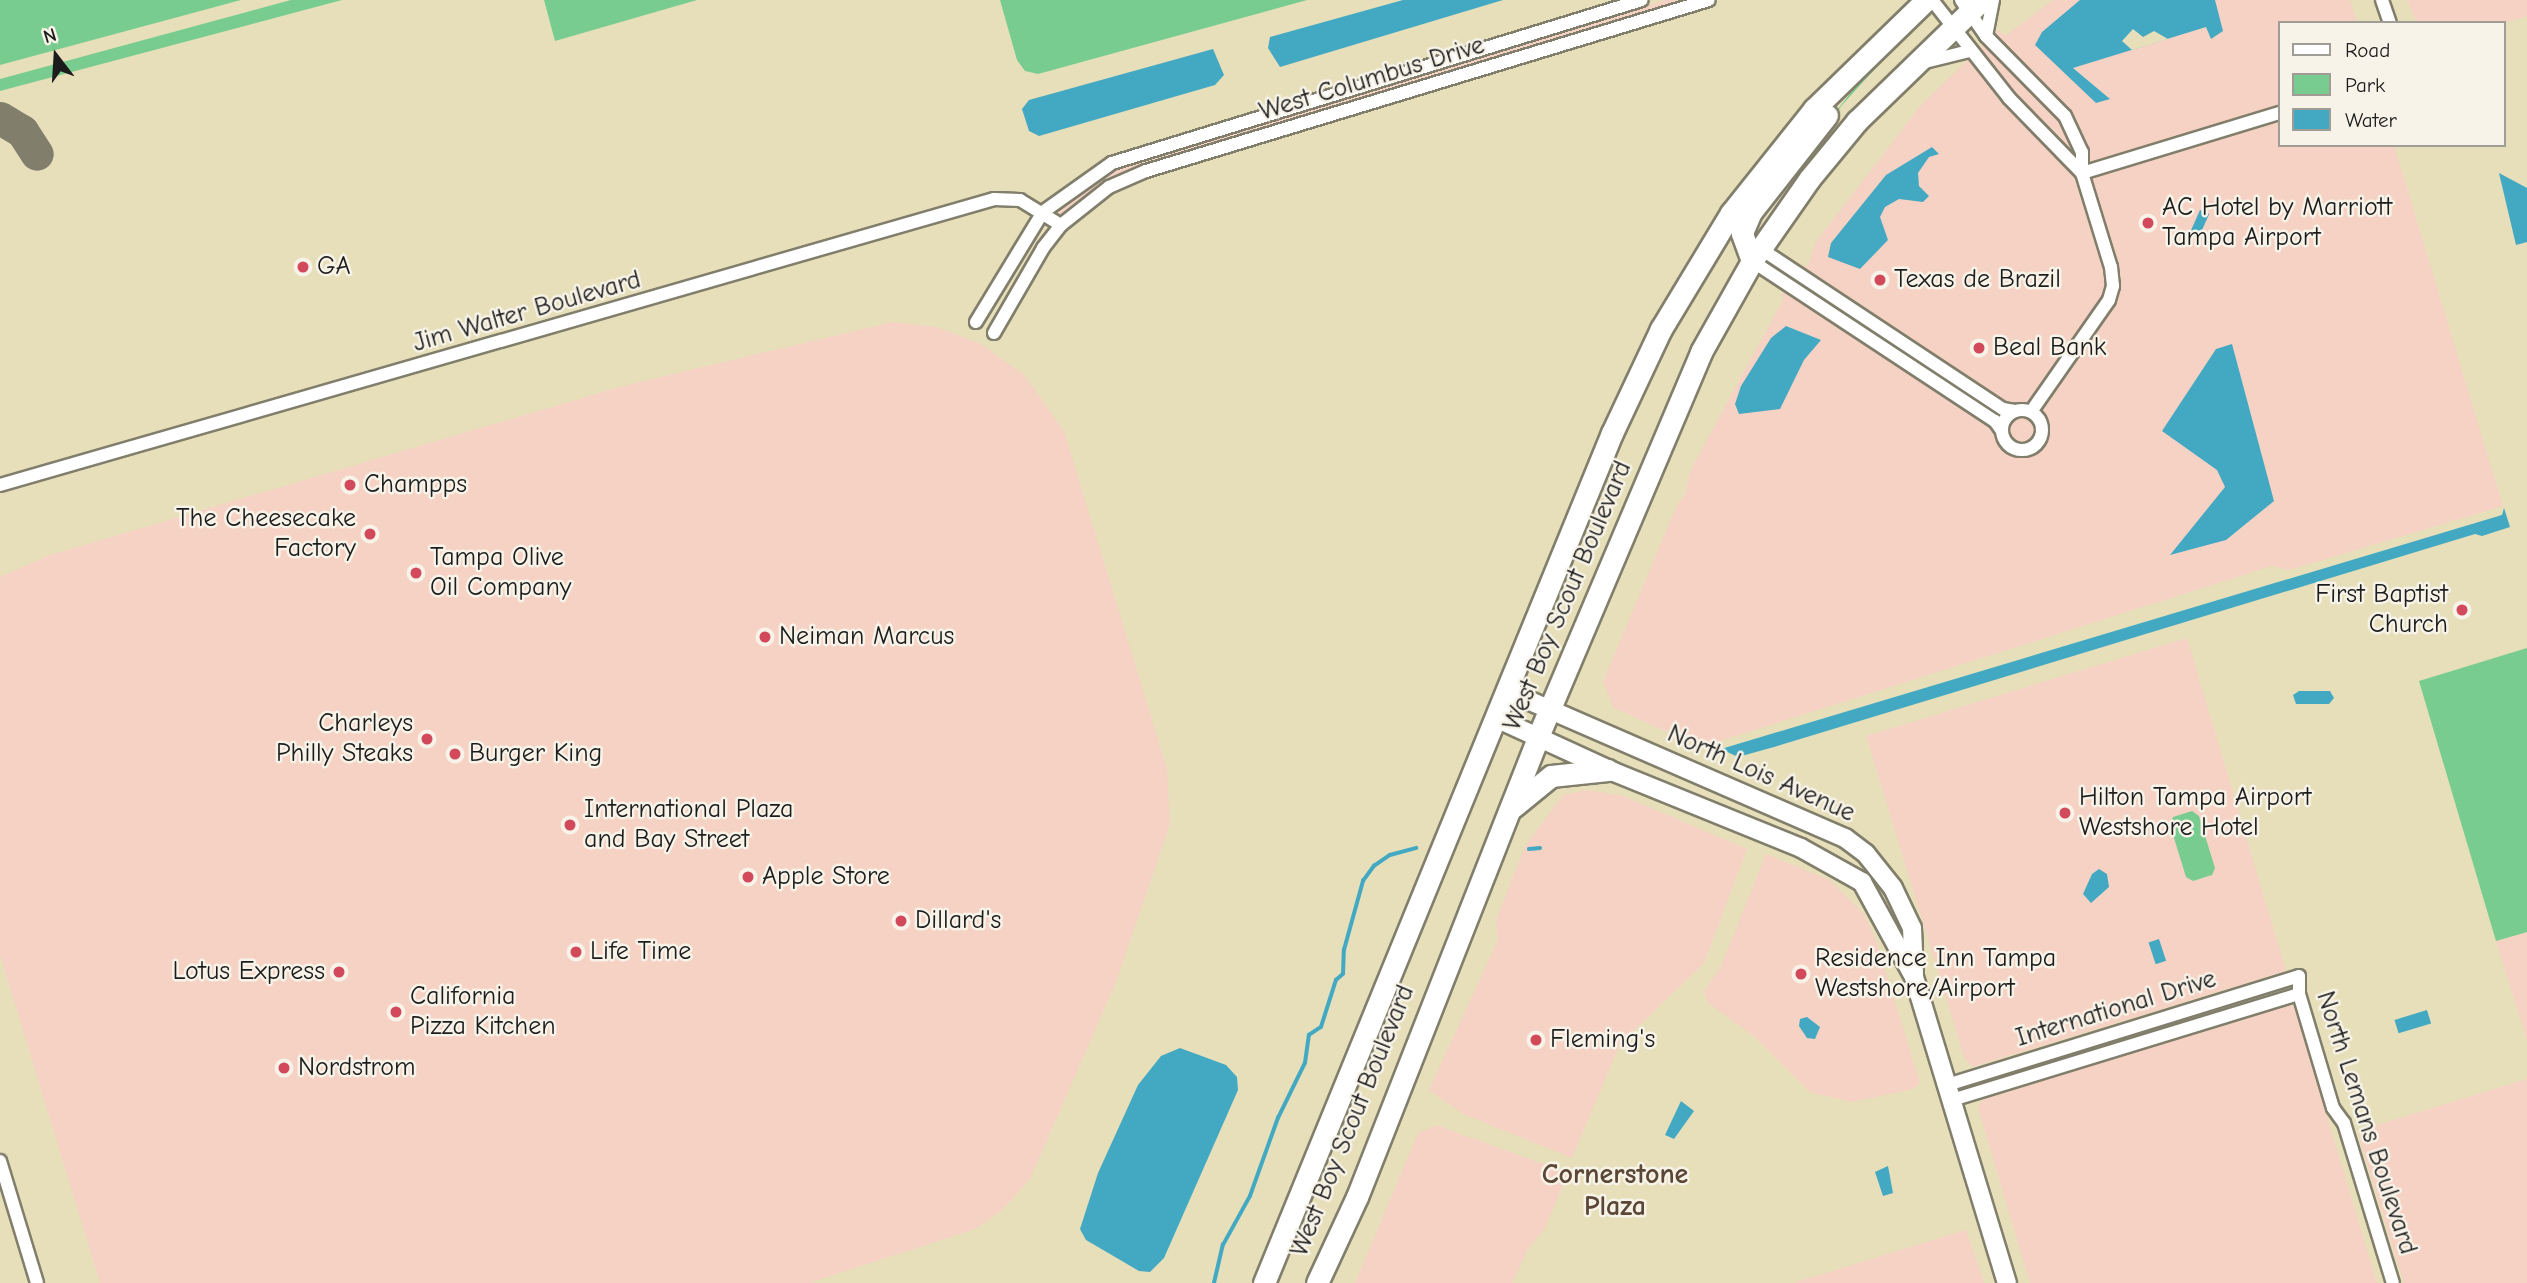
<!DOCTYPE html>
<html>
<head>
<meta charset="utf-8">
<style>
  body { margin:0 }
  #map { position:relative; width:2527px; height:1283px; overflow:hidden; background:#e6dfba; font-family:"Comic Neue",sans-serif }
  div>[style] { position:absolute }
  [style*='--x'] { left:calc(var(--x)*1px); top:calc(var(--y)*1px); width:calc(var(--w)*1px); rotate:calc(var(--a)*1deg) }
  .built>* { inset:0; background:#f6d2c4 }
  .green>* { inset:0; background:#79cc8f }
  .water>* { inset:0; background:#43a9c3; transform-origin:0 0 }
  .pier>* { inset:0; background:#e6dfba }
  .stream>* { height:3.5px; margin:-1.75px; padding:0 1.75px; transform-origin:1.75px; border-radius:1.75px; background:#43a9c3 }
  .taxiway>* { height:33px; margin:-16.5px; padding:0 16.5px; transform-origin:16.5px; border-radius:16.5px; background:#817e6b }
  .roads { filter:drop-shadow(2px 0 #817e6b) drop-shadow(-2px 0 #817e6b) drop-shadow(0 2px #817e6b) drop-shadow(0 -2px #817e6b) }
  .street>* { height:12px; margin:-6px; padding:0 6px; transform-origin:6px; border-radius:6px; background:#fff }
  .street>.ring { margin:-6px; padding:0; box-sizing:content-box; background:none; border:12px solid #fff; border-radius:50% }
  .secondary>* { height:18px; margin:-9px; padding:0 9px; transform-origin:9px; border-radius:9px; background:#fff }
  .primary>* { height:21px; margin:-10.5px; padding:0 10.5px; transform-origin:10.5px; border-radius:10.5px; background:#fff }
  .dots>* { width:19px; height:19px; translate:-50% -50%; box-sizing:border-box; border:4px solid #f7f3e8; border-radius:50% }
  span { translate:-50% -50%; white-space:nowrap; text-align:center; line-height:1.15; -webkit-text-stroke:5px #f7f3e8; paint-order:stroke }
  .street-label { font-size:26px; color:#1c1c1c }
  .poi-label { font-size:26px; color:#1c1c1c }
  .left { translate:0 -50%; text-align:left }
  .right { translate:-100% -50%; text-align:right }
  .neighbourhood-label { font-size:28px; color:#5b4736; font-weight:700 }
  .legend { position:absolute; left:2278px; top:21px; width:228px; height:126px; box-sizing:border-box; background:#f7f3e8; border:2px solid #9f9d96; margin:0; padding:9px 12px; list-style:none; font-size:21px; color:#1c1c1c }
  .legend li { display:flex; align-items:center; gap:14px; height:35px }
  .legend b { width:35px; border:2px solid #9f9d96 }
  .north { position:absolute; left:21px; top:21px; width:70px; height:70px; -webkit-text-stroke:5px #f7f3e8; paint-order:stroke; rotate:343deg; font-size:19px; font-weight:700; line-height:28px; text-align:center; color:#1c1c1c }
  .north::after { content:''; display:block; margin:auto; width:24px; height:32px; background:#1c1c1c; clip-path:polygon(50% 0,100% 100%,50% 72%,0 100%) }
</style>
</head>
<body>
<div id="map">
  <div class="built">
    <div style="clip-path:polygon(1666px 0,1685px 0,1144px 164px,1105px 180px,1060px 216px,1054px 212px,1115px 170px,1143px 159px)"></div>
    <div style="clip-path:polygon(2053px 0,2350px 0,2357px 23px,2280px 23px,2280px 145px,2394px 145px,2503px 506px,2289px 570px,2272px 566px,1701px 747px,1614px 708px,1603px 682px,1676px 507px,1686px 492px,1690px 471px,1783px 300px,1782px 288px,1797px 265px,1808px 266px,1815px 243px,1921px 105px,1999px 30px,2005px 36px)"></div>
    <div style="clip-path:polygon(2407px 0,2527px 0,2527px 16px,2504px 23px,2417px 23px)"></div>
    <div style="clip-path:polygon(893px 322px,936px 327px,981px 344px,1024px 375px,1064px 431px,1167px 769px,1170px 824px,1116px 982px,1030px 1179px,1002px 1210px,975px 1229px,809px 1283px,100px 1283px,0 955px,0 577px,47px 556px,623px 386px)"></div>
    <div style="clip-path:polygon(2187px 638px,2286px 971px,1972px 1067px,1964px 1057px,1866px 736px)"></div>
    <div style="clip-path:polygon(1587px 790px,1623px 796px,1747px 849px,1704px 963px,1620px 1044px,1572px 1158px,1463px 1114px,1429px 1090px,1498px 940px,1496px 920px,1525px 846px,1563px 795px)"></div>
    <div style="clip-path:polygon(1766px 854px,1830px 880px,1864px 914px,1876px 940px,1920px 1083px,1913px 1089px,1852px 1102px,1810px 1092px,1756px 1038px,1708px 1003px,1704px 991px,1721px 966px)"></div>
    <div style="clip-path:polygon(2527px 932px,2527px 1041px,2496px 941px)"></div>
    <div style="clip-path:polygon(2284px 1004px,2294px 1007px,2377px 1283px,2030px 1283px,1978px 1108px,1982px 1100px)"></div>
    <div style="clip-path:polygon(2527px 1079px,2527px 1283px,2404px 1283px,2360px 1141px,2361px 1130px)"></div>
    <div style="clip-path:polygon(1436px 1125px,1568px 1173px,1545px 1228px,1528px 1249px,1512px 1283px,1355px 1283px,1418px 1133px)"></div>
    <div style="clip-path:polygon(1966px 1230px,1984px 1283px,1793px 1283px)"></div>
  </div>
  <div class="green">
    <div style="clip-path:polygon(0 0,241px 0,0 65px)"></div>
    <div style="clip-path:polygon(291px 0,342px 0,0 91px,0 79px)"></div>
    <div style="clip-path:polygon(544px 0,697px 0,555px 41px)"></div>
    <div style="clip-path:polygon(1000px 0,1307px 0,1038px 74px,1025px 71px,1017px 60px)"></div>
    <div style="clip-path:polygon(1905px 36px,1842px 105px,1750px 235px,1752px 220px,1862px 78px)"></div>
    <div style="clip-path:polygon(2527px 648px,2527px 932px,2496px 941px,2419px 681px)"></div>
    <div style="clip-path:polygon(2192px 811px,2199px 816px,2215px 868px,2212px 875px,2193px 881px,2186px 877px,2170px 825px,2173px 817px)"></div>
  </div>
  <div class="water">
    <div style="clip-path:polygon(1403px 0,1503px 0,1280px 67px,1268px 48px,1270px 37px)"></div>
    <div style="clip-path:polygon(2080px 0,2215px 0,2223px 31px,2211px 39px,2206px 27px,2073px 68px,2110px 99px,2096px 103px,2035px 45px,2042px 32px)"></div>
    <div style="clip-path:polygon(1213px 49px,1224px 75px,1215px 85px,1039px 136px,1029px 131px,1022px 109px,1029px 100px)"></div>
    <div style="clip-path:polygon(1932px 147px,1939px 154px,1929px 157px,1918px 173px,1919px 186px,1929px 196px,1923px 202px,1899px 199px,1885px 207px,1880px 217px,1888px 240px,1860px 269px,1828px 257px,1831px 243px,1886px 175px)"></div>
    <div style="clip-path:polygon(2499px 173px,2527px 188px,2527px 242px,2516px 245px)"></div>
    <div style="left:2200px;top:210px;width:10px;height:27px;rotate:24deg"></div>
    <div style="clip-path:polygon(1786px 326px,1821px 340px,1804px 360px,1780px 409px,1739px 414px,1735px 404px,1741px 386px,1771px 338px)"></div>
    <div style="clip-path:polygon(2232px 344px,2274px 501px,2226px 540px,2170px 555px,2225px 487px,2217px 470px,2162px 431px,2216px 349px)"></div>
    <div style="clip-path:polygon(2504px 508px,2510px 527px,2482px 536px,2475px 534px,1774px 747px,1738px 757px,1721px 749px,2502px 515px)"></div>
    <div style="clip-path:polygon(2299px 691px,2330px 691px,2334px 698px,2329px 704px,2296px 704px,2293px 695px)"></div>
    <div style="clip-path:polygon(2099px 869px,2107px 874px,2109px 887px,2091px 903px,2083px 894px,2092px 874px)"></div>
    <div style="left:2159px;top:939px;width:23px;height:11px;rotate:72deg"></div>
    <div style="left:2427px;top:1010px;width:14px;height:34px;rotate:73deg"></div>
    <div style="clip-path:polygon(1807px 1017px,1820px 1027px,1815px 1039px,1807px 1038px,1799px 1026px,1800px 1019px)"></div>
    <div style="clip-path:polygon(1180px 1048px,1226px 1065px,1237px 1077px,1238px 1090px,1164px 1258px,1150px 1272px,1139px 1271px,1086px 1240px,1080px 1229px,1098px 1173px,1138px 1085px,1161px 1056px)"></div>
    <div style="clip-path:polygon(1681px 1101px,1694px 1111px,1674px 1139px,1665px 1135px)"></div>
    <div style="clip-path:polygon(1888px 1166px,1893px 1193px,1883px 1196px,1875px 1172px)"></div>
  </div>
  <div class="pier">
    <div style="clip-path:polygon(2133px 29px,2143px 37px,2154px 31px,2168px 39px,2132px 50px,2122px 41px)"></div>
  </div>
  <div class="stream">
    <div style="--x:1529;--y:849;--w:11;--a:-5"></div>
    <div style="--x:1214;--y:1283;--w:39;--a:-77"></div>
    <div style="--x:1223;--y:1245;--w:56;--a:-61.1"></div>
    <div style="--x:1250;--y:1196;--w:83;--a:-70.3"></div>
    <div style="--x:1278;--y:1118;--w:61;--a:-63.9"></div>
    <div style="--x:1305;--y:1063;--w:28;--a:-82"></div>
    <div style="--x:1309;--y:1035;--w:14;--a:-34"></div>
    <div style="--x:1321;--y:1027;--w:49;--a:-72.3"></div>
    <div style="--x:1336;--y:980;--w:9;--a:-41"></div>
    <div style="--x:1343;--y:974;--w:24;--a:-88"></div>
    <div style="--x:1344;--y:950;--w:72;--a:-74.6"></div>
    <div style="--x:1363;--y:881;--w:19;--a:-54"></div>
    <div style="--x:1374;--y:866;--w:19;--a:-35"></div>
    <div style="--x:1390;--y:855;--w:27;--a:-15"></div>
  </div>
  <div class="taxiway">
    <div style="--x:0;--y:118;--w:26;--a:31"></div>
    <div style="--x:22;--y:131;--w:27;--a:57"></div>
  </div>
  <div class="roads">
    <div class="street">
      <div style="--x:1932;--y:0;--w:125;--a:51.8"></div>
      <div style="--x:2009;--y:98;--w:105;--a:45.8"></div>
      <div style="--x:1961;--y:0;--w:44;--a:55.2"></div>
      <div style="--x:1986;--y:36;--w:112;--a:45.4"></div>
      <div style="--x:2065;--y:116;--w:40;--a:65"></div>
      <div style="--x:2082;--y:152;--w:21;--a:90"></div>
      <div style="--x:2082;--y:173;--w:98;--a:72.9"></div>
      <div style="--x:2111;--y:267;--w:19;--a:84"></div>
      <div style="--x:2113;--y:286;--w:15;--a:106"></div>
      <div style="--x:2109;--y:300;--w:136;--a:124.9"></div>
      <div style="--x:2382;--y:0;--w:24;--a:71"></div>
      <div style="--x:1986;--y:36;--w:37;--a:-79"></div>
      <div style="--x:1925;--y:62;--w:45;--a:-14"></div>
      <div style="--x:2082;--y:173;--w:207;--a:-16.9"></div>
      <div style="--x:1761;--y:249;--w:290;--a:33.5"></div>
      <div style="--x:2003;--y:409;--w:12;--a:9"></div>
      <div style="--x:1752;--y:261;--w:291;--a:33.4"></div>
      <div style="--x:1995;--y:421;--w:12;--a:55"></div>
      <div style="--x:976;--y:322;--w:129;--a:-58.7"></div>
      <div style="--x:1043;--y:212;--w:85;--a:-35.4"></div>
      <div style="--x:1112;--y:163;--w:554;--a:-17.1"></div>
      <div style="--x:994;--y:333;--w:98;--a:-60"></div>
      <div style="--x:1043;--y:248;--w:29;--a:-52"></div>
      <div style="--x:1061;--y:225;--w:61;--a:-38.4"></div>
      <div style="--x:1109;--y:187;--w:40;--a:-23.4"></div>
      <div style="--x:1146;--y:171;--w:588;--a:-16.9"></div>
      <div class="ring" style="left:2002px;top:410px;width:28px;height:28px"></div>
      <div style="--x:0;--y:485;--w:1034;--a:-16.05"></div>
      <div style="--x:994;--y:199;--w:26;--a:2"></div>
      <div style="--x:1020;--y:200;--w:48;--a:31.4"></div>
      <div style="--x:1947;--y:1085;--w:368;--a:-17.2"></div>
      <div style="--x:2299;--y:976;--w:18;--a:90"></div>
      <div style="--x:2299;--y:994;--w:119;--a:73.4"></div>
      <div style="--x:2333;--y:1108;--w:19;--a:54"></div>
      <div style="--x:2344;--y:1123;--w:167;--a:73"></div>
      <div style="--x:1952;--y:1100;--w:363;--a:-17"></div>
      <div style="--x:0;--y:1161;--w:127;--a:73.1"></div>
    </div>
    <div class="secondary">
      <div style="--x:1507;--y:691;--w:369;--a:23.5"></div>
      <div style="--x:1845;--y:838;--w:26;--a:37"></div>
      <div style="--x:1866;--y:854;--w:43;--a:51.5"></div>
      <div style="--x:1893;--y:888;--w:44;--a:64.6"></div>
      <div style="--x:1912;--y:928;--w:45;--a:87.5"></div>
      <div style="--x:1496;--y:718;--w:130;--a:24.6"></div>
      <div style="--x:1614;--y:772;--w:202;--a:22.1"></div>
      <div style="--x:1801;--y:848;--w:70;--a:29.1"></div>
      <div style="--x:1862;--y:882;--w:108;--a:61.3"></div>
      <div style="--x:1914;--y:977;--w:320;--a:73.1"></div>
    </div>
    <div class="primary">
      <div style="--x:1752;--y:261;--w:30;--a:-110"></div>
      <div style="--x:1742;--y:233;--w:23;--a:-67"></div>
      <div style="--x:1751;--y:212;--w:123;--a:-51.9"></div>
      <div style="--x:1513;--y:807;--w:49;--a:-39.2"></div>
      <div style="--x:1551;--y:776;--w:57;--a:-6"></div>
      <div style="--x:1264;--y:1283;--w:918;--a:-67.74"></div>
      <div style="--x:1612;--y:433;--w:115;--a:-64.8"></div>
      <div style="--x:1661;--y:329;--w:135;--a:-58.9"></div>
      <div style="--x:1731;--y:213;--w:133;--a:-51.4"></div>
      <div style="--x:1814;--y:109;--w:156;--a:-44.2"></div>
      <div style="--x:1317;--y:1283;--w:95;--a:-65.1"></div>
      <div style="--x:1357;--y:1197;--w:492;--a:-68.5"></div>
      <div style="--x:1537;--y:739;--w:420;--a:-67"></div>
      <div style="--x:1701;--y:352;--w:104;--a:-60.7"></div>
      <div style="--x:1752;--y:261;--w:101;--a:-55.1"></div>
      <div style="--x:1810;--y:178;--w:74;--a:-50.5"></div>
      <div style="--x:1857;--y:121;--w:174;--a:-44.1"></div>
    </div>
  </div>
  <div class="dots">
    <div style="left:2148px;top:223px;background:#d1495b"></div>
    <div style="left:303px;top:267px;background:#d1495b"></div>
    <div style="left:1880px;top:280px;background:#d1495b"></div>
    <div style="left:1979px;top:348px;background:#d1495b"></div>
    <div style="left:350px;top:485px;background:#d1495b"></div>
    <div style="left:370px;top:534px;background:#d1495b"></div>
    <div style="left:416px;top:573px;background:#d1495b"></div>
    <div style="left:2462px;top:610px;background:#d1495b"></div>
    <div style="left:765px;top:637px;background:#d1495b"></div>
    <div style="left:427px;top:739px;background:#d1495b"></div>
    <div style="left:455px;top:754px;background:#d1495b"></div>
    <div style="left:2065px;top:813px;background:#d1495b"></div>
    <div style="left:570px;top:825px;background:#d1495b"></div>
    <div style="left:748px;top:877px;background:#d1495b"></div>
    <div style="left:901px;top:921px;background:#d1495b"></div>
    <div style="left:576px;top:952px;background:#d1495b"></div>
    <div style="left:339px;top:972px;background:#d1495b"></div>
    <div style="left:1801px;top:974px;background:#d1495b"></div>
    <div style="left:396px;top:1012px;background:#d1495b"></div>
    <div style="left:1536px;top:1040px;background:#d1495b"></div>
    <div style="left:284px;top:1068px;background:#d1495b"></div>
  </div>
  <div class="street-label">
    <span style="left:1372px;top:79px;rotate:-17deg">West Columbus Drive</span>
    <span style="left:527px;top:312px;rotate:-16deg">Jim Walter Boulevard</span>
    <span style="left:1568px;top:596px;rotate:-67deg">West Boy Scout Boulevard</span>
    <span style="left:1761px;top:774px;rotate:24deg">North Lois Avenue</span>
    <span style="left:2116px;top:1009px;rotate:-17deg">International Drive</span>
    <span style="left:1353px;top:1121px;rotate:-68deg">West Boy Scout Boulevard</span>
    <span style="left:2366px;top:1123px;rotate:72deg">North Lemans Boulevard</span>
  </div>
  <div class="poi-label">
    <span class="left" style="left:2162px;top:223px">AC Hotel by Marriott<br>Tampa Airport</span>
    <span class="left" style="left:317px;top:267px">GA</span>
    <span class="left" style="left:1894px;top:280px">Texas de Brazil</span>
    <span class="left" style="left:1993px;top:348px">Beal Bank</span>
    <span class="left" style="left:364px;top:485px">Champps</span>
    <span class="right" style="left:356px;top:534px">The Cheesecake<br>Factory</span>
    <span class="left" style="left:430px;top:573px">Tampa Olive<br>Oil Company</span>
    <span class="right" style="left:2448px;top:610px">First Baptist<br>Church</span>
    <span class="left" style="left:779px;top:637px">Neiman Marcus</span>
    <span class="right" style="left:413px;top:739px">Charleys<br>Philly Steaks</span>
    <span class="left" style="left:469px;top:754px">Burger King</span>
    <span class="left" style="left:2079px;top:813px">Hilton Tampa Airport<br>Westshore Hotel</span>
    <span class="left" style="left:584px;top:825px">International Plaza<br>and Bay Street</span>
    <span class="left" style="left:762px;top:877px">Apple Store</span>
    <span class="left" style="left:915px;top:921px">Dillard's</span>
    <span class="left" style="left:590px;top:952px">Life Time</span>
    <span class="left" style="left:1815px;top:974px">Residence Inn Tampa<br>Westshore/Airport</span>
    <span class="right" style="left:325px;top:972px">Lotus Express</span>
    <span class="left" style="left:410px;top:1012px">California<br>Pizza Kitchen</span>
    <span class="left" style="left:1550px;top:1040px">Fleming's</span>
    <span class="left" style="left:298px;top:1068px">Nordstrom</span>
  </div>
  <div class="neighbourhood-label">
    <span style="left:1615px;top:1190px">Cornerstone<br>Plaza</span>
  </div>
  <ul class="legend">
  <li><b style="height:9px;background:#fff"></b>Road</li>
  <li><b style="height:19px;background:#79cc8f"></b>Park</li>
  <li><b style="height:19px;background:#43a9c3"></b>Water</li>
  </ul>
  <div class="north">N</div>
</div>
</body>
</html>
